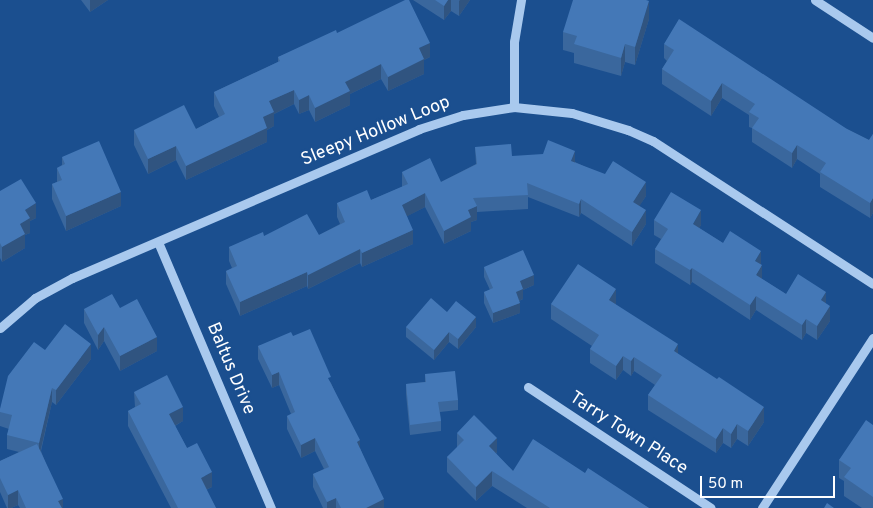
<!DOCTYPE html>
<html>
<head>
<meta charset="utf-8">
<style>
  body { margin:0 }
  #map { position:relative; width:873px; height:508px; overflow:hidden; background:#1b4f8f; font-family:Overpass,sans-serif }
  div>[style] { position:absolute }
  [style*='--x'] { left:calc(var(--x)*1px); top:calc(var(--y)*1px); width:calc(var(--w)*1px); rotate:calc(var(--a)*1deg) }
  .minor>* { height:9px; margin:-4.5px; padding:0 4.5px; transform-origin:4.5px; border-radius:4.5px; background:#a9c9ee }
  .wall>* { inset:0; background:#3a679d }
  .shaded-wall>* { inset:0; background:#305480 }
  .building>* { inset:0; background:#4478b7 }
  span { translate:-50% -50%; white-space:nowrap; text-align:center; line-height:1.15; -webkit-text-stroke:4.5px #1b4f8f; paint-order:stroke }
  .street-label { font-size:18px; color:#fff }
  .scale { position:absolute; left:700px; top:476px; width:135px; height:22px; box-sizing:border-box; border:2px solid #fff; border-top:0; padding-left:6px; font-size:15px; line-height:18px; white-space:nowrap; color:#fff; -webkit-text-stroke:4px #1b4f8f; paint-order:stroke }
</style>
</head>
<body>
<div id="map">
  <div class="minor">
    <div style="--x:815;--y:0;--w:69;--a:33.2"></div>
    <div style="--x:514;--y:107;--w:65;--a:-90"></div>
    <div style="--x:514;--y:42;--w:43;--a:-80.5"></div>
    <div style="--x:158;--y:242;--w:289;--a:67"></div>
    <div style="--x:0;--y:328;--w:46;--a:-40.6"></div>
    <div style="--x:35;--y:298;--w:42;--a:-28.4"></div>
    <div style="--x:72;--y:278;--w:378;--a:-23.2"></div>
    <div style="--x:419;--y:129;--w:46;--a:-17.7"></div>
    <div style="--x:463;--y:115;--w:52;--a:-8.9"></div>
    <div style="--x:514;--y:107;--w:58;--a:5.9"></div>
    <div style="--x:572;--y:113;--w:59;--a:16.9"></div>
    <div style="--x:628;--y:130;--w:27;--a:24"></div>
    <div style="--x:653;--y:141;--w:262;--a:33"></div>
    <div style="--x:528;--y:387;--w:219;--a:33.5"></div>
    <div style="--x:762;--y:508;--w:203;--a:-56.9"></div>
  </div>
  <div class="wall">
    <div style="clip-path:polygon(81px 0,108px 0,90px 12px)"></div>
    <div style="clip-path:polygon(413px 0,470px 0,459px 16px,451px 11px,444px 20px)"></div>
    <div style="clip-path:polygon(649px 19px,635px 65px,625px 62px,621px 76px,574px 63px,574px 53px,563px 50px,563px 32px)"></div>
    <div style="clip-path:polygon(337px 33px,430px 57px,424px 60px,424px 74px,388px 91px,381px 79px,350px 94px,350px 105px,315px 122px,309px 110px,299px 114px,294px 104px,274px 114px,274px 126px,267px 130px,267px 142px,186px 180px,176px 160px,148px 174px,134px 145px,134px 130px,196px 129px,219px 117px,214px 106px,214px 92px,278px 62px,278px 57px)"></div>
    <div style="clip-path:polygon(664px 44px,847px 129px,869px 140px,873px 134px,873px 213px,870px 218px,820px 187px,820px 174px,797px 159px,792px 168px,752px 142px,752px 128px,749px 127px,749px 115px,722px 98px,711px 116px,662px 84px,662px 69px,667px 61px,664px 58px)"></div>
    <div style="clip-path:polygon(475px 147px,512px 156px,575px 162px,646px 196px,639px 206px,646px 224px,632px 246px,581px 213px,579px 217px,528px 197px,528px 209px,477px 212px,477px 220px,471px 222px,471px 231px,444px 244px,425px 207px,407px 216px,413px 244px,362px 267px,360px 263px,308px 289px,307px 286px,240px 316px,226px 284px,226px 271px,232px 268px,229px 261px,229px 247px,264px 236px,319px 235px,340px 224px,337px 217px,337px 203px,371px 200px,402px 187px,402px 172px,441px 182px,476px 164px)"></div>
    <div style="clip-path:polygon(62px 157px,121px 206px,66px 231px,52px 199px,52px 184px,57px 182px,57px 168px,62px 165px)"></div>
    <div style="clip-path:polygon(0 191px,36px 218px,30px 221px,30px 233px,25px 235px,25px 248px,2px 262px,0 258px)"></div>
    <div style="clip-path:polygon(654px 220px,701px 225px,699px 228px,723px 243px,761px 265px,762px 279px,786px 294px,826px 304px,830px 321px,817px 340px,806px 333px,802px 340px,756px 310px,750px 320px,692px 282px,690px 285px,655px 263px,655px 249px,661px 239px,654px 235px)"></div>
    <div style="clip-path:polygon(484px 267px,534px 285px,523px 290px,523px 299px,519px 301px,520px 313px,493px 323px,484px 303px,484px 292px,490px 290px,484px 277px)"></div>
    <div style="clip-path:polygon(616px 303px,615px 304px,764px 422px,748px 446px,737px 439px,731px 448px,723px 443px,716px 453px,648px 410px,648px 395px,655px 385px,634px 371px,631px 376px,623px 370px,616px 380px,590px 363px,590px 349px,592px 346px,551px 319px,551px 304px)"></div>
    <div style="clip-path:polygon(120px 308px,157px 351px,120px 371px,104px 341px,98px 350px,84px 323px,84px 309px)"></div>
    <div style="clip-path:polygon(447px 312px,476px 327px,458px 349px,449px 342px,434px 360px,406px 337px,406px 327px)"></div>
    <div style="clip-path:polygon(293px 336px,331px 383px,360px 448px,384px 508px,323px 508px,313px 487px,313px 474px,324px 469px,315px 451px,301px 458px,287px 429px,287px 416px,291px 414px,279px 385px,272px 388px,258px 359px,258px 346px)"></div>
    <div style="clip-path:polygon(45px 350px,91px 359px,56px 405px,52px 402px,41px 451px,63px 508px,20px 508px,18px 505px,11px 508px,7px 508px,0 492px,0 461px,19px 452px,7px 449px,7px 435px,9px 429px,0 426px,0 409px)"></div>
    <div style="clip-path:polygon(425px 374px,458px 400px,458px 410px,440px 412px,441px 421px,441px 431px,410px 435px,406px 394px,406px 384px,425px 382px)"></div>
    <div style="clip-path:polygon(134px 392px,183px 421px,175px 426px,187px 448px,212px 487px,206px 490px,216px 508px,171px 508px,128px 426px,128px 411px,135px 407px)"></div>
    <div style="clip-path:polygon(873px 425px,873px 508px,862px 508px,844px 496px,844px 481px,839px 478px,839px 460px)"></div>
    <div style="clip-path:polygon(457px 433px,497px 452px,496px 454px,513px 471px,585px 473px,649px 508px,527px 508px,492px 486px,476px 501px,447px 472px,447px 457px,457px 448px)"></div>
  </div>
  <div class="shaded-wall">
    <div style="clip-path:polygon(90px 0,108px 0,90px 12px)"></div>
    <div style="clip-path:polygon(448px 0,451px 0,451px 11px,444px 20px,444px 6px)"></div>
    <div style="clip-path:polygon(460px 0,470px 0,459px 16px,459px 1px)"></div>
    <div style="clip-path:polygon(649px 1px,649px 19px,635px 65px,635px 47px)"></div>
    <div style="clip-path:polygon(430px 43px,430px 57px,424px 60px,424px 74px,388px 91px,388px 77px,419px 48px)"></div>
    <div style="clip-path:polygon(625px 44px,625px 62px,621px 76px,621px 58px)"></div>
    <div style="clip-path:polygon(381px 64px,381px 79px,350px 94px,350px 105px,315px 122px,315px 108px,345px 82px)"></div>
    <div style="clip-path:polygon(722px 83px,722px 98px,711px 116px,711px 101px)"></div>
    <div style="clip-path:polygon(294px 90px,294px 104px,274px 114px,274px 126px,267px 130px,267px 142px,186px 180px,186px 166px,263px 117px,269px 101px)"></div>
    <div style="clip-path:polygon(309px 95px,309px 110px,299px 114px,299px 100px)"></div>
    <div style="clip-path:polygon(797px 145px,797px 159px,792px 168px,792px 153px)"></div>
    <div style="clip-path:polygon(176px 146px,176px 160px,148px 174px,148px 159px)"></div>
    <div style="clip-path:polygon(575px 151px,575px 165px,571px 161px)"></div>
    <div style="clip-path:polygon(646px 182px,646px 196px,633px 216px,633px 202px)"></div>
    <div style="clip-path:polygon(121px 192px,121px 206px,66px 231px,66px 216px)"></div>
    <div style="clip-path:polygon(425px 193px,425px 207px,402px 219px,402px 205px)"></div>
    <div style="clip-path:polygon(873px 198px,873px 213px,870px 218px,870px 203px)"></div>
    <div style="clip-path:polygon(581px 199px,581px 213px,579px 217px,579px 204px)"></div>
    <div style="clip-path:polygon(36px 203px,36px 218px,30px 221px,30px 233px,25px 235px,25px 248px,2px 262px,2px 247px,20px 224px,25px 210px)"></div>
    <div style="clip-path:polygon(477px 206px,477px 220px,471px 222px,471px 231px,444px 244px,444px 231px,468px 210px)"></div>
    <div style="clip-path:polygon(646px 210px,646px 224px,632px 246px,632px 232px)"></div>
    <div style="clip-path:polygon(701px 210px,701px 225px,693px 239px,693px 224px)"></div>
    <div style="clip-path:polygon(413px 230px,413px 244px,362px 267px,362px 253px)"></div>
    <div style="clip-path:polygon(360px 249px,360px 263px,308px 289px,308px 275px)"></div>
    <div style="clip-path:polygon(761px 251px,761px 265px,755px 261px)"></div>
    <div style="clip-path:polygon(762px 265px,762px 280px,756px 275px)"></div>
    <div style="clip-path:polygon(692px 268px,692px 282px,690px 285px,690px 270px)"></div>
    <div style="clip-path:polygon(307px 272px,307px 286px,240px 316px,240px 302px)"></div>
    <div style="clip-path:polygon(534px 275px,534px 285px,523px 290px,523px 299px,516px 302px,516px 292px,520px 281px)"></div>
    <div style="clip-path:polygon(616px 289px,616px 303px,609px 314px,609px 300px)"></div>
    <div style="clip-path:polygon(826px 292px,826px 307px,821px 300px)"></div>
    <div style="clip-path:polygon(756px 296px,756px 310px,750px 320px,750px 305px)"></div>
    <div style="clip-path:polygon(520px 303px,520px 313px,493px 323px,493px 313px)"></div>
    <div style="clip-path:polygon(830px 306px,830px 321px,817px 340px,817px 326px)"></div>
    <div style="clip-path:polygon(476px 317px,476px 327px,458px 349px,458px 339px)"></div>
    <div style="clip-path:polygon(806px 319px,806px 333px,802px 340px,802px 325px)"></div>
    <div style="clip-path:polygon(104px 327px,104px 341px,98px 350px,98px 335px)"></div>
    <div style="clip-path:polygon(449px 332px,449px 342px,434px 360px,434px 350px)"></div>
    <div style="clip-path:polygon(157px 337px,157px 351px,120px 371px,120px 356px)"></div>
    <div style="clip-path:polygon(91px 344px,91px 359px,56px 405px,56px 390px)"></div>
    <div style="clip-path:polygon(678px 344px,678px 359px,674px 351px)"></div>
    <div style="clip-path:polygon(623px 356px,623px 370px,616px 380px,616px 366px)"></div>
    <div style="clip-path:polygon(634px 357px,634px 371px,631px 376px,631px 361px)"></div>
    <div style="clip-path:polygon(279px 372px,279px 385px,272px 388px,272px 375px)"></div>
    <div style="clip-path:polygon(52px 388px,52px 402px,39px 457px,39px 443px)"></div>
    <div style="clip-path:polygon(183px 407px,183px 421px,169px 429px,169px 414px)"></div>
    <div style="clip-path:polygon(764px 407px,764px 422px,748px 446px,748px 431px)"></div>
    <div style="clip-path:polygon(737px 424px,737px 439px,731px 448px,731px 434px)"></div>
    <div style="clip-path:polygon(723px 428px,723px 443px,716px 453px,716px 439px)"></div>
    <div style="clip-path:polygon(315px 438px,315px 451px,301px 458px,301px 445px)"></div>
    <div style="clip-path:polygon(497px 438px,497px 452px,489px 461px,489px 446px)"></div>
    <div style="clip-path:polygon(360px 440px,360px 453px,357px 442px)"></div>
    <div style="clip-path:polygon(492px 471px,492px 486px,476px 501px,476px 487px)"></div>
    <div style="clip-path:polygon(212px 472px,212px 487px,201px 492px,201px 478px)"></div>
    <div style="clip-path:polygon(18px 490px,18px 505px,11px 508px,8px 508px,8px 495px)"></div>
    <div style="clip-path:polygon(336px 498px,336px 508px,327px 508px,327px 502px)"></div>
    <div style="clip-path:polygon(63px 499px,63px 508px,58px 508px,58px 501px)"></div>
    <div style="clip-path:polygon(384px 499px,384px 508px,366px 508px)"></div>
  </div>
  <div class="building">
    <div style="clip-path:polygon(405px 0,409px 0,430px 43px,419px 48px,424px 59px,388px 77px,381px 64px,345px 82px,350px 91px,315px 108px,309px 95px,299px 100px,294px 90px,269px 101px,274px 112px,263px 117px,267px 128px,186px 166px,176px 146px,148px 159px,134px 130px,184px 105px,196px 129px,225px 114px,214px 92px,280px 61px,278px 57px,336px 30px,337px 33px)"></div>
    <div style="clip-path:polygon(435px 0,448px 0,444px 6px)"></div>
    <div style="clip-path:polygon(573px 0,646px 0,649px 1px,635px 47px,625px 44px,621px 58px,574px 44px,577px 36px,563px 32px)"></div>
    <div style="clip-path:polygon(679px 19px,847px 129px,869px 140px,873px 134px,873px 198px,870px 203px,820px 172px,826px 163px,797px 145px,792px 153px,752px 128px,759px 118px,749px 112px,755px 104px,722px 83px,711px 101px,662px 69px,674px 50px,664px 44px)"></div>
    <div style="clip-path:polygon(548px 140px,575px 151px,571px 161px,605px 174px,613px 161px,646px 182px,633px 202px,646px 210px,632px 232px,581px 199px,579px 204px,527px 183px,528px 195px,473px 198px,477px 206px,468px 210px,471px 217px,444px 231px,425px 193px,402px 205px,413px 230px,362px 253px,360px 249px,308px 275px,307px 272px,240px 302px,226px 271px,237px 266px,229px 247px,263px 232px,264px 236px,307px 214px,319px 235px,345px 222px,337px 203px,367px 190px,371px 200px,408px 184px,402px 172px,430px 158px,441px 182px,477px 164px,475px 147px,511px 144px,512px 156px,543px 154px)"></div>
    <div style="clip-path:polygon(99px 141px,121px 192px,66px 216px,52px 184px,62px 180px,57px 168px,65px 164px,62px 157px)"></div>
    <div style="clip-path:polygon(21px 179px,36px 203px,25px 210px,30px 218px,20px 224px,25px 234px,2px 247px,0 243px,0 191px)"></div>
    <div style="clip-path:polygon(671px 192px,701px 210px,693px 224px,723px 243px,730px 231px,761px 251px,755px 261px,762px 265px,756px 275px,786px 294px,798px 274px,826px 292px,821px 300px,830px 306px,817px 326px,806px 319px,802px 325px,756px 296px,750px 305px,692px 268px,690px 270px,655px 249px,668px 229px,654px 220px)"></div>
    <div style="clip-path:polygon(523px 250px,534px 275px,520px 281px,523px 289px,516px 292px,520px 303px,493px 313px,484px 292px,493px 288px,484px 267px)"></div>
    <div style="clip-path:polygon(578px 264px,616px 289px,609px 300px,678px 344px,674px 351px,717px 379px,719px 377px,764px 407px,748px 431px,737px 424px,731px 434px,723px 428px,716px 439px,648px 395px,662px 375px,634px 357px,631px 361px,623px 356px,616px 366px,590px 349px,599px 335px,551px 304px)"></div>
    <div style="clip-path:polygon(112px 294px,120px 308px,137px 299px,157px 337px,120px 356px,104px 327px,98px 335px,84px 309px)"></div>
    <div style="clip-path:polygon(431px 298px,447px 312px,456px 301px,476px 317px,458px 339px,449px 332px,434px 350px,406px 327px)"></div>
    <div style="clip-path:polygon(65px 324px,91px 344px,56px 390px,52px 388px,39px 443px,7px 435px,12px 415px,0 412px,0 409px,8px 376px,34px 342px,45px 350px)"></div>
    <div style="clip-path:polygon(310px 329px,331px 377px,328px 378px,360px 440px,357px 442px,384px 499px,366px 508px,341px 508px,336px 498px,327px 502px,313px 474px,329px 467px,315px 438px,301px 445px,287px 416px,295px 412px,279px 372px,272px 375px,258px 346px,291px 332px,293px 336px)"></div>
    <div style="clip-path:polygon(455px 371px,458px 400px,438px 402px,441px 421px,410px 425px,406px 384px,426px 382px,425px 374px)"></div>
    <div style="clip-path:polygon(167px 375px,183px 407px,169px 414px,187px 448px,197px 443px,212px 472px,201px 478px,216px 508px,178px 508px,128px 411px,141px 404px,134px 392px)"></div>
    <div style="clip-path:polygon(474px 415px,497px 438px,489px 446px,513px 471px,533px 439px,585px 473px,588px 468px,649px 508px,550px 508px,492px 471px,476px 487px,447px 457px,464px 440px,457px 433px)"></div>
    <div style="clip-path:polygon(866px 420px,873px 425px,873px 497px,844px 477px,851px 468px,839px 460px)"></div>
    <div style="clip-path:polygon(37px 444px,63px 499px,58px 501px,62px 508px,26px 508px,18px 490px,8px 495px,0 478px,0 461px)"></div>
    <div style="clip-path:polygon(827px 503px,834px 508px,824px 508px)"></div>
  </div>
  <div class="street-label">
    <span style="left:376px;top:132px;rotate:-22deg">Sleepy Hollow Loop</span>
    <span style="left:230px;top:369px;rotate:67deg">Baltus Drive</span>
    <span style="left:628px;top:434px;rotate:33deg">Tarry Town Place</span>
  </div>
  <div class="scale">50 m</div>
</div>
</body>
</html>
